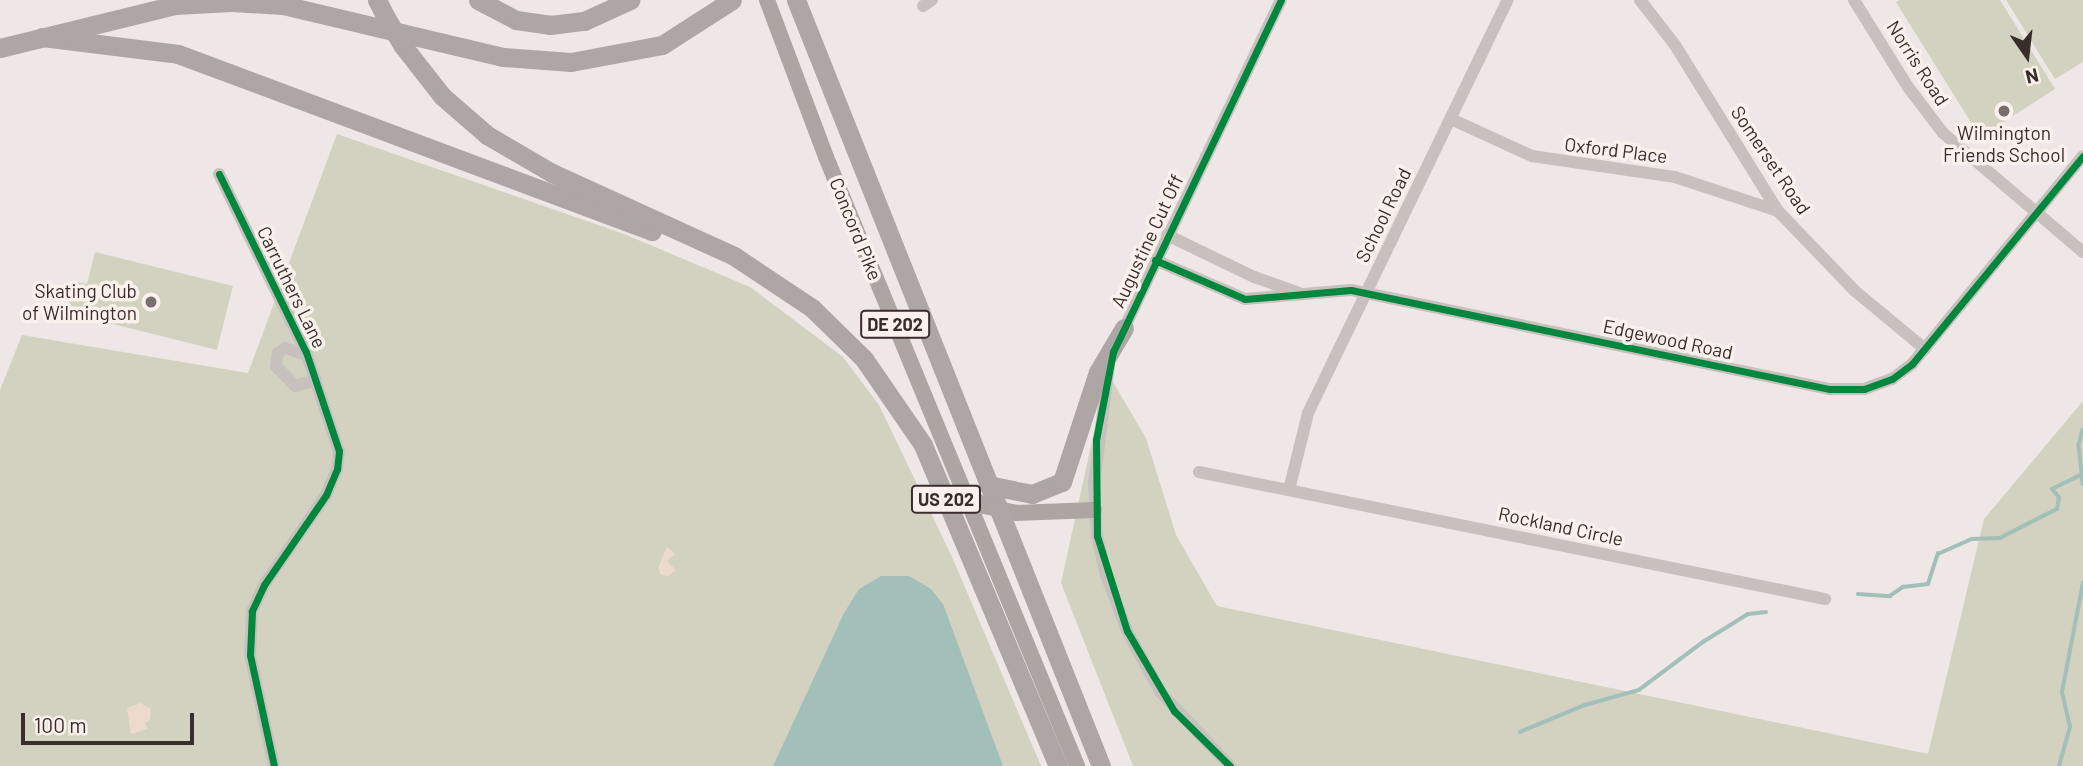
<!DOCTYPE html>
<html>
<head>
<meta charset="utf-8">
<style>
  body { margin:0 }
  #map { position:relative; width:2083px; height:766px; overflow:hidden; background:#eee7e5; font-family:Barlow,sans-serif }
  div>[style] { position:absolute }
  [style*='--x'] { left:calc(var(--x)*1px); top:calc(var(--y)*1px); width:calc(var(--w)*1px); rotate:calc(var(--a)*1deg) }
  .green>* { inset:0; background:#d3d2c0 }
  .sand>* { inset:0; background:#ecdacd }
  .water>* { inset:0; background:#a2bfba }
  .stream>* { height:3.5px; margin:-1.75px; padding:0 1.75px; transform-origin:1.75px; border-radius:1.75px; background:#a2bfba }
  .minor>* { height:12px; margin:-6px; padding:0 6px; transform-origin:6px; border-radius:6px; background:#c8c0bd }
  .major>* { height:16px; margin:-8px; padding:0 8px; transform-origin:8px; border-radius:8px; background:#ada5a2 }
  .highway>* { height:19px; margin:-9.5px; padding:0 9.5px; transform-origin:9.5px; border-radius:9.5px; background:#ada6a4 }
  .highway-bridge>* { height:19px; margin:-9.5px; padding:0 9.5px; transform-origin:9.5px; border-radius:9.5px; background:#ada6a4 }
  .cycleway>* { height:7px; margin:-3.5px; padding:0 3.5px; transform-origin:3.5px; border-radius:3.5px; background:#00873e }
  .dots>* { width:19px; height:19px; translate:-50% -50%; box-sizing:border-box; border:4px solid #faf1ed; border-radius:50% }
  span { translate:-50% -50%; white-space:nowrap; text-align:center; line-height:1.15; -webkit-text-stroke:7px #faf1ed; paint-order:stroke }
  .shield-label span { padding:2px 5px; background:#faf1ed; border:2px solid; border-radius:5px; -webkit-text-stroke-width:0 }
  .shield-label { font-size:18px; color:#392d2b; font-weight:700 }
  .street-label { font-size:19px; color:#392d2b }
  .poi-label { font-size:19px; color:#392d2b }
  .right { translate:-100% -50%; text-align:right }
  .north { position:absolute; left:1992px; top:21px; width:70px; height:70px; -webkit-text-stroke:5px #faf1ed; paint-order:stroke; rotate:166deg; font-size:19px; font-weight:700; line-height:28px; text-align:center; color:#392d2b }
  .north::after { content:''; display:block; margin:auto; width:24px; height:32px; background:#392d2b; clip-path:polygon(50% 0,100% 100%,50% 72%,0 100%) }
  .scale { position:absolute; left:21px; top:713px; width:173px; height:32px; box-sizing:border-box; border:4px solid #392d2b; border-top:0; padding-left:9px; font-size:21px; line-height:24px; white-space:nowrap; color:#392d2b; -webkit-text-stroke:5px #faf1ed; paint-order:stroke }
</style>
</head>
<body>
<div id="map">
  <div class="green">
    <div style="clip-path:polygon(1900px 0,2000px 0,2055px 89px,1980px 137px,1896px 2px)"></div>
    <div style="clip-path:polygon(2006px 0,2083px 0,2083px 62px,2055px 79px)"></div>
    <div style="clip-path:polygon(337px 134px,624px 234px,750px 287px,843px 357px,879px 405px,953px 559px,1041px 766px,0 766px,0 390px,22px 335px,248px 373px)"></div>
    <div style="clip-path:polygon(95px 252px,233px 286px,217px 350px,65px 312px,78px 282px,87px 284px)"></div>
    <div style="clip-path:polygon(1107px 372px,1146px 438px,1176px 535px,1217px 606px,1928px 754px,1984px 519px,2083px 401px,2083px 766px,1133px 766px,1061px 583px)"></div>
  </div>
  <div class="sand">
    <div style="clip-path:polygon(667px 547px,675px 554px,667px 561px,676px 570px,669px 576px,661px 575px,658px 568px)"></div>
    <div style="clip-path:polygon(140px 703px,151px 709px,150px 720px,145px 723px,148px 729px,131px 734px,127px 708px)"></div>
  </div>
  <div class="water">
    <div style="clip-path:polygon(881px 576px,909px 576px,931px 589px,943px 604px,1003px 766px,773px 766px,844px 613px,859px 589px)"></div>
  </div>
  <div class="stream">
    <div style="--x:2083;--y:430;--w:16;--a:105"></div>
    <div style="--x:2079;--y:445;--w:39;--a:84"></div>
    <div style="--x:1858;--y:594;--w:32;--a:4"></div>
    <div style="--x:1890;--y:596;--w:16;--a:-35"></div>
    <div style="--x:1903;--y:587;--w:25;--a:-7"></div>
    <div style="--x:1928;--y:584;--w:32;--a:-72"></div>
    <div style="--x:1938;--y:554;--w:37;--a:-24"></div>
    <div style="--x:1972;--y:539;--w:28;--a:-2"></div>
    <div style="--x:2000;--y:538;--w:64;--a:-27"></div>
    <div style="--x:2057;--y:509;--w:11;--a:-80"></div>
    <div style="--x:2059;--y:498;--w:11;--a:-128"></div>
    <div style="--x:2052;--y:489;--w:30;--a:-26"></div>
    <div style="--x:1520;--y:732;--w:70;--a:-22.6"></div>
    <div style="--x:1585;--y:705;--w:56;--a:-15.5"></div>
    <div style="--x:1639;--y:690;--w:80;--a:-36.9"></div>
    <div style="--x:1703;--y:642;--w:53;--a:-31.9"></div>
    <div style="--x:1748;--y:614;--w:18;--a:-6"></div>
    <div style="--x:2059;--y:766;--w:41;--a:-74.2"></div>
    <div style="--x:2070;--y:727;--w:36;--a:-103"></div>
    <div style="--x:2062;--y:692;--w:111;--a:-79.1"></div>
  </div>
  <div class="minor">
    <div style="--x:1640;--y:0;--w:57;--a:52.1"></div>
    <div style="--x:1675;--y:45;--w:195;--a:58.2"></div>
    <div style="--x:1778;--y:211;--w:111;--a:46.1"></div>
    <div style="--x:1855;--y:291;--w:91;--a:39.6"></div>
    <div style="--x:1854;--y:0;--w:102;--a:58.2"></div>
    <div style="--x:1908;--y:87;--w:58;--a:52.7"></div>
    <div style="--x:1943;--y:133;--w:184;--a:40.4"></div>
    <div style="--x:923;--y:6;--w:11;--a:-34"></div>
    <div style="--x:1451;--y:119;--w:89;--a:24.6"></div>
    <div style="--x:1532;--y:156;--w:145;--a:8.4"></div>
    <div style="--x:1675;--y:177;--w:108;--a:18.3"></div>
    <div style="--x:219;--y:174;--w:198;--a:64"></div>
    <div style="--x:306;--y:352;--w:104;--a:71.6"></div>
    <div style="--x:339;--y:451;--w:18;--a:96"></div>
    <div style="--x:337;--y:469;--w:28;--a:113"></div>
    <div style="--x:326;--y:495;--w:109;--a:124.6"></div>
    <div style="--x:264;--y:585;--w:29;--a:115"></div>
    <div style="--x:252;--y:611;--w:44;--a:92.6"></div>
    <div style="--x:250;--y:655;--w:114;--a:77.8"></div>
    <div style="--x:1167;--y:235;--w:97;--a:25.8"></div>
    <div style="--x:1254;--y:277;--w:46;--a:19.2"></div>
    <div style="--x:1155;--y:260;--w:98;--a:23.4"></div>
    <div style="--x:1245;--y:299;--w:106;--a:-4.9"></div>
    <div style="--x:1351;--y:290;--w:489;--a:11.7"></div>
    <div style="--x:1830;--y:389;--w:34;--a:0"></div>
    <div style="--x:1864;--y:389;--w:30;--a:-20"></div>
    <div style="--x:1892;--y:379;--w:25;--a:-37"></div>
    <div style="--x:1912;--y:364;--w:269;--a:-50.6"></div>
    <div style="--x:1121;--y:335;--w:371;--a:-64.5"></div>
    <div style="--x:307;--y:355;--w:23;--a:-162"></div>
    <div style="--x:285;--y:348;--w:9;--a:144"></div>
    <div style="--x:278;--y:353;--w:13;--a:99"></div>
    <div style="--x:276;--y:366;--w:28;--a:46"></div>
    <div style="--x:295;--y:386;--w:22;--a:-16"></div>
    <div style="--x:1109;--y:365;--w:119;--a:97.2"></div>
    <div style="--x:1094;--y:483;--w:53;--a:86.8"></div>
    <div style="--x:1097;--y:536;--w:40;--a:77"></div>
    <div style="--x:1106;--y:575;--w:60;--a:69.4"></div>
    <div style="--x:1127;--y:631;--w:71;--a:61.3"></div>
    <div style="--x:1161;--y:693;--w:100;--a:46.6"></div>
    <div style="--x:1199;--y:472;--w:639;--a:11.47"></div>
    <div style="--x:1289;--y:490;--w:79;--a:-76.1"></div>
    <div style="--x:1308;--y:413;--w:459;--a:-64.2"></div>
  </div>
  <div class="major">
    <div style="--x:767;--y:0;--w:168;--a:69.4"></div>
    <div style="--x:826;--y:157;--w:659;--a:67.6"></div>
    <div style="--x:965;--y:492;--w:24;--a:36"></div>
    <div style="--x:984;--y:506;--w:33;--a:12"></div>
    <div style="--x:1016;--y:513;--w:78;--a:-2.2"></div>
  </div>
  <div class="highway">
    <div style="--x:377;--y:0;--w:18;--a:63"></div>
    <div style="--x:478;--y:0;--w:43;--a:27.8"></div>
    <div style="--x:516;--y:20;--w:34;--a:8"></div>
    <div style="--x:550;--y:25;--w:34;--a:-7"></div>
    <div style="--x:584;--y:21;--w:51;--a:-24.5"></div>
    <div style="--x:796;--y:0;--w:824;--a:68.29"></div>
    <div style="--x:42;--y:37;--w:137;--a:7.1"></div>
    <div style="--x:178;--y:54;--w:506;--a:20.48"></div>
    <div style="--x:403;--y:46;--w:63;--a:52"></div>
    <div style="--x:442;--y:96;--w:60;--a:40.9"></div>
    <div style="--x:487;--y:135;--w:75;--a:30.3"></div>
    <div style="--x:552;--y:173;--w:200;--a:24.5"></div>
    <div style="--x:734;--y:256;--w:94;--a:33.7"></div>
    <div style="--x:812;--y:308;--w:73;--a:44.4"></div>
    <div style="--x:864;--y:359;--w:104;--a:55.5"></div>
    <div style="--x:923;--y:445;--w:348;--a:67.2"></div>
    <div style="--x:0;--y:48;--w:180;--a:-13.8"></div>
    <div style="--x:175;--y:5;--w:56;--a:-3.1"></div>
    <div style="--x:231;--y:2;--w:52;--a:3.3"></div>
    <div style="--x:283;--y:5;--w:226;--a:13.3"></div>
    <div style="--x:503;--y:57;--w:68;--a:4.2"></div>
    <div style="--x:571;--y:62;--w:93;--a:-10.6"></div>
    <div style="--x:662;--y:45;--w:83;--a:-32.7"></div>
    <div style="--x:988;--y:485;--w:45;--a:11.6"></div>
    <div style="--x:1032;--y:494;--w:32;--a:-22"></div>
    <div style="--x:1062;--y:482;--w:116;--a:-71.9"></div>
    <div style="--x:1098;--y:372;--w:51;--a:-59.4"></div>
  </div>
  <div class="highway-bridge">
    <div style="--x:385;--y:16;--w:35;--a:59"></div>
  </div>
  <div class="cycleway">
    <div style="--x:219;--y:174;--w:198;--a:64"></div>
    <div style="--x:306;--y:352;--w:104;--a:71.6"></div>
    <div style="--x:339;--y:451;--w:18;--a:96"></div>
    <div style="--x:337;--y:469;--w:28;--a:113"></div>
    <div style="--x:326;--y:495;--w:109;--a:124.6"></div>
    <div style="--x:264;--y:585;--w:29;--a:115"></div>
    <div style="--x:252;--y:611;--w:44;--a:92.6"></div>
    <div style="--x:250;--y:655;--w:114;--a:77.8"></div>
    <div style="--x:1155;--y:260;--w:98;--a:23.4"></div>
    <div style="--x:1245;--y:299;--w:106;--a:-4.9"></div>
    <div style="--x:1351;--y:290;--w:489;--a:11.7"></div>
    <div style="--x:1830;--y:389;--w:34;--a:0"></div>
    <div style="--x:1864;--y:389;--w:30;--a:-20"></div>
    <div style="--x:1892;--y:379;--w:25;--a:-37"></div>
    <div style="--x:1912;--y:364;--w:269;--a:-50.6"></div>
    <div style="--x:1230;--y:766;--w:78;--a:-135.5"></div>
    <div style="--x:1174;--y:711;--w:93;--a:-120.4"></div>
    <div style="--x:1127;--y:631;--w:100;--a:-107.5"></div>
    <div style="--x:1097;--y:536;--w:96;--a:-90.6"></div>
    <div style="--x:1096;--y:440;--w:90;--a:-79.1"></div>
    <div style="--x:1113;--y:352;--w:390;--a:-64.5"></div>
  </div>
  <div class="dots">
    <div style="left:2004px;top:111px;background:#786e6c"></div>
    <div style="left:151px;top:302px;background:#786e6c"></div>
  </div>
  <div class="shield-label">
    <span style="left:895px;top:324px">DE 202</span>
    <span style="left:946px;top:499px">US 202</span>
  </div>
  <div class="street-label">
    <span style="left:1918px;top:63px;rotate:57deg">Norris Road</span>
    <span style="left:1616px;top:150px;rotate:7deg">Oxford Place</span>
    <span style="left:1771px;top:160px;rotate:56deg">Somerset Road</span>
    <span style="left:1383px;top:215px;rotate:-64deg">School Road</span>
    <span style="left:856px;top:229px;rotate:68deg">Concord Pike</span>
    <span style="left:1147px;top:241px;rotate:-65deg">Augustine Cut Off</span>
    <span style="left:292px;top:287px;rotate:64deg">Carruthers Lane</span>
    <span style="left:1668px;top:339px;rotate:12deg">Edgewood Road</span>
    <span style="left:1561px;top:526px;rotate:12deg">Rockland Circle</span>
  </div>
  <div class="poi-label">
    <span style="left:2004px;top:144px">Wilmington<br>Friends School</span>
    <span class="right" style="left:137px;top:302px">Skating Club<br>of Wilmington</span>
  </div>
  <div class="north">N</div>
  <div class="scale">100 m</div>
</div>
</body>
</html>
